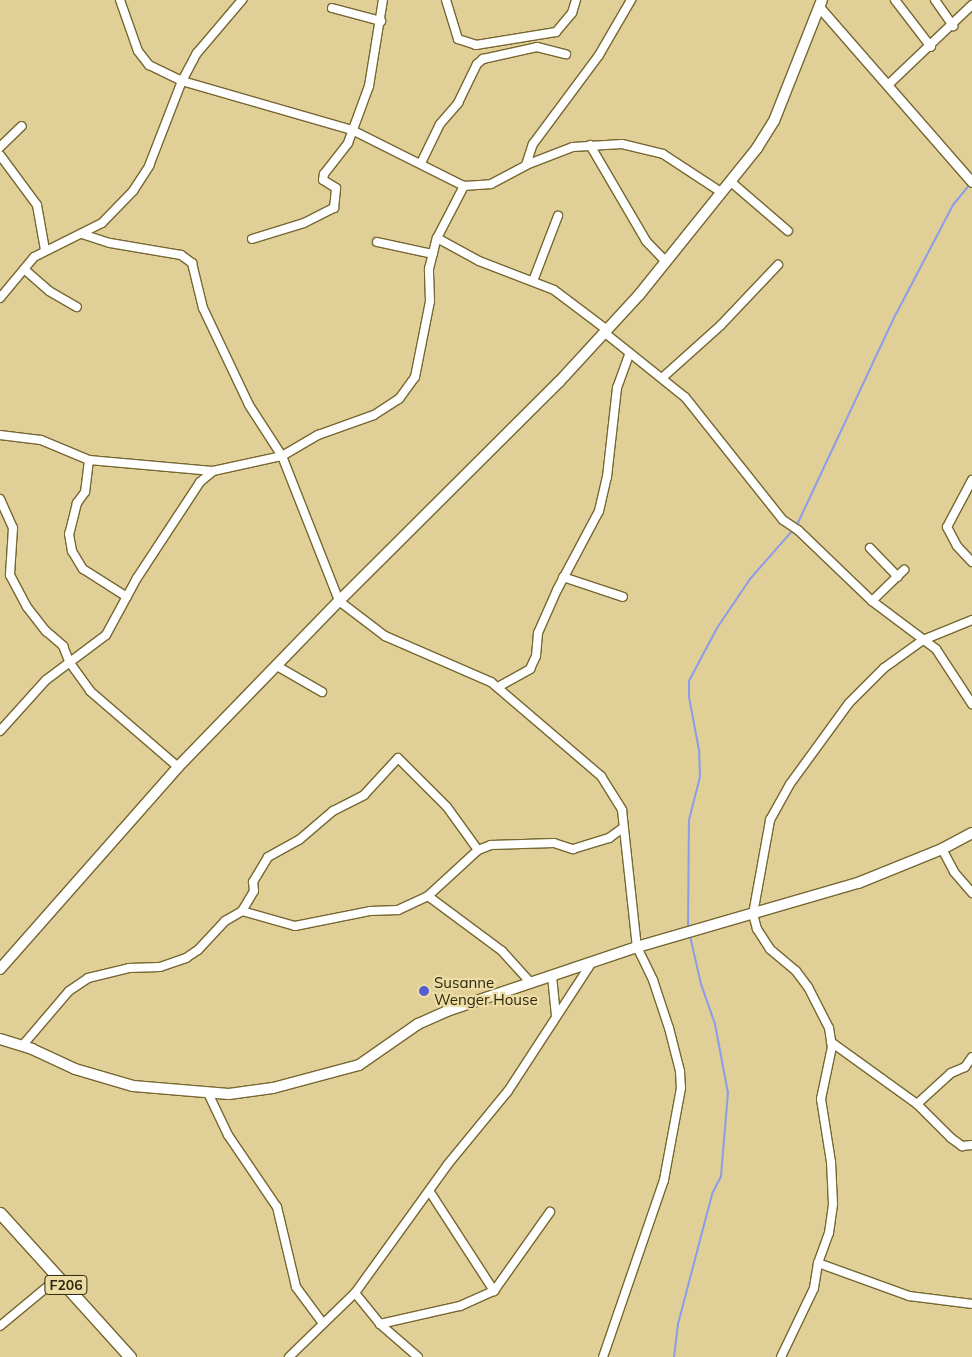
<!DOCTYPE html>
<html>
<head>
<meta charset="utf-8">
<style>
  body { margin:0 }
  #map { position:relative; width:972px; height:1357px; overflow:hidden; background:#e0cf97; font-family:Mulish,sans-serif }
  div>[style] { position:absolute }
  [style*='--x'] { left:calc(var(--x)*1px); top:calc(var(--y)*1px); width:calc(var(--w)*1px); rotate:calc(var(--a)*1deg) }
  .stream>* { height:2px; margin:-1px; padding:0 1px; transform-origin:1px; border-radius:1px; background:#8b9cea }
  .roads { filter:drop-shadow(1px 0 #766731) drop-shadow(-1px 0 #766731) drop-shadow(0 1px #766731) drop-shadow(0 -1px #766731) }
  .minor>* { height:8px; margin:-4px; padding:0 4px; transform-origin:4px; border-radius:4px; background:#fff }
  .tertiary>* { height:9px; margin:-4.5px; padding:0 4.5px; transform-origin:4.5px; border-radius:4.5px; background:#fff }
  .secondary>* { height:10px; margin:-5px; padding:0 5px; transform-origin:5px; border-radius:5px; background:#fff }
  .primary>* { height:11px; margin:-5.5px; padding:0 5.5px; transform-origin:5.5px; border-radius:5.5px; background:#fff }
  .dots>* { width:14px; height:14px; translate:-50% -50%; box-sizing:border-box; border:2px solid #eddca4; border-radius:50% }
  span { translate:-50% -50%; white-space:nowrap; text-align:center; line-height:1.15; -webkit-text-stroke:4.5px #eddca4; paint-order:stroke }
  .shield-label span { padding:1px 4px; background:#eddca4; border:1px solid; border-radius:4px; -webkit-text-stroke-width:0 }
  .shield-label { font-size:14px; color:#2d2710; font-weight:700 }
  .poi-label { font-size:15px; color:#2d2710 }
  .left { translate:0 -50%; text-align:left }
</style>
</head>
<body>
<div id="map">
  <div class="stream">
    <div style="--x:796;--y:527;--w:235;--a:-64.9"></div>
    <div style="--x:896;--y:314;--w:123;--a:-62.4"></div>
    <div style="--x:953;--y:205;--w:26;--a:-51"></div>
    <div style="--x:688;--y:929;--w:109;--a:-89.5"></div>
    <div style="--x:689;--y:820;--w:44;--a:-75.7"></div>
    <div style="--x:700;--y:777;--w:27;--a:-92"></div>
    <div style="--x:699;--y:750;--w:54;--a:-100.7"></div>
    <div style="--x:689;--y:697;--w:16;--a:-90"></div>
    <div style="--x:689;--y:681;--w:60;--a:-62.2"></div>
    <div style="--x:717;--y:628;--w:59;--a:-56"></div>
    <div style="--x:750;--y:579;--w:65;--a:-48.7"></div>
    <div style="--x:674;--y:1357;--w:33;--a:-83"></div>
    <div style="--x:678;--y:1324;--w:134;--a:-75.3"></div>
    <div style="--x:712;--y:1194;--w:20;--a:-63"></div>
    <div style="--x:721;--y:1176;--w:83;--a:-85.2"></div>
    <div style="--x:728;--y:1093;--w:70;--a:-100.7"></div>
    <div style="--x:715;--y:1024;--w:42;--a:-109.3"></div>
    <div style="--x:701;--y:984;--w:49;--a:-102.9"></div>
  </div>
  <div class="roads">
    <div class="minor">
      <div style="--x:120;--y:0;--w:54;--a:70.6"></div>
      <div style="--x:138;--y:51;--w:18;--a:52"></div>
      <div style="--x:149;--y:65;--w:37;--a:26"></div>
      <div style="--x:182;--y:81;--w:177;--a:16.1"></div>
      <div style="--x:352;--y:130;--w:125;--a:26.6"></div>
      <div style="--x:464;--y:186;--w:27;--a:-4"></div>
      <div style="--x:491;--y:184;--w:40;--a:-28"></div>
      <div style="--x:526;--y:165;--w:50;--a:-21"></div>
      <div style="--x:573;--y:147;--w:49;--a:-3.5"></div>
      <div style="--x:622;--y:144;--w:42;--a:13.7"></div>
      <div style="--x:663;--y:154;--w:69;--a:33.2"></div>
      <div style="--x:446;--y:0;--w:41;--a:72.9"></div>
      <div style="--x:458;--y:39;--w:19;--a:18"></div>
      <div style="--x:476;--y:45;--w:81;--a:-9.2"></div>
      <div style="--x:556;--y:32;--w:25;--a:-50"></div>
      <div style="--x:572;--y:13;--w:14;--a:-73"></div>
      <div style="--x:895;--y:0;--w:59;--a:52.5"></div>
      <div style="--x:935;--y:0;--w:32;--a:55"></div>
      <div style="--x:332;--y:8;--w:51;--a:14.9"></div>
      <div style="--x:889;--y:84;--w:115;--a:-43.6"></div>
      <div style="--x:590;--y:145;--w:111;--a:59.7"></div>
      <div style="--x:646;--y:241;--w:29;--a:46"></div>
      <div style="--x:0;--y:147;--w:30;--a:-44"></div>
      <div style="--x:0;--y:155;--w:62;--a:53.5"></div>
      <div style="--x:37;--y:205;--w:46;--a:79.9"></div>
      <div style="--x:421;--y:163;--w:43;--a:-64"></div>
      <div style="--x:440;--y:124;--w:28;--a:-49"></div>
      <div style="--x:458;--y:103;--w:43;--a:-64"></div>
      <div style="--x:477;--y:64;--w:8;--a:-40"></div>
      <div style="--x:483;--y:59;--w:55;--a:-12.5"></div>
      <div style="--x:537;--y:47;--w:30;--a:14"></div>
      <div style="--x:526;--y:165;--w:22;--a:-72"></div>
      <div style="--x:533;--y:144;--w:111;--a:-53.4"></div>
      <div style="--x:599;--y:55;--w:64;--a:-59.8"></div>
      <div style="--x:731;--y:182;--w:75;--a:40.7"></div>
      <div style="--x:82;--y:234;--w:29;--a:18"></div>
      <div style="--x:110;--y:243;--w:72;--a:9.6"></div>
      <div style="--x:181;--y:255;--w:14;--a:36"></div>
      <div style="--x:192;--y:263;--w:46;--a:76.3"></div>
      <div style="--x:203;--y:308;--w:107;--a:64.6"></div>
      <div style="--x:249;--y:405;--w:61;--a:57.1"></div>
      <div style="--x:282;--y:456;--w:156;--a:68.5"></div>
      <div style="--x:339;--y:601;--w:58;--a:37.3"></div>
      <div style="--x:385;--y:636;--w:116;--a:23.5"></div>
      <div style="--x:491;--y:682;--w:145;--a:40.5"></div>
      <div style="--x:601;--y:776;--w:40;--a:58"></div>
      <div style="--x:622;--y:810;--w:138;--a:83.8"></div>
      <div style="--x:637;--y:947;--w:37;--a:64"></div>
      <div style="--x:653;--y:980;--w:51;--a:71.6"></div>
      <div style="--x:669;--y:1028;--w:44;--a:75.7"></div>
      <div style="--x:680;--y:1071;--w:17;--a:87"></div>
      <div style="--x:681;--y:1088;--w:94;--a:100.5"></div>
      <div style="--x:664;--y:1180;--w:187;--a:109"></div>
      <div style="--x:437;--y:238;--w:48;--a:28.7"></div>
      <div style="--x:479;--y:261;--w:80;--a:21.1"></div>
      <div style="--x:554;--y:290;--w:66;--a:37"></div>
      <div style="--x:252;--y:239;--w:54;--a:-17.1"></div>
      <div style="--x:304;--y:223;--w:34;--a:-27"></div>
      <div style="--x:334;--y:208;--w:20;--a:-84"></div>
      <div style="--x:336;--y:188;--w:15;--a:-148"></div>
      <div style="--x:323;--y:180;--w:6;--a:-81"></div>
      <div style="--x:324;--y:174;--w:39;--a:-52"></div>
      <div style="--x:348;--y:143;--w:61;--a:-69.8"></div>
      <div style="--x:369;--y:86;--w:87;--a:-80.8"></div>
      <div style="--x:377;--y:242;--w:57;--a:12.1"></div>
      <div style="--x:24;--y:269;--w:33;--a:41"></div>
      <div style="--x:49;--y:291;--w:32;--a:30"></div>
      <div style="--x:533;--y:281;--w:70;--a:-69"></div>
      <div style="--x:0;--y:298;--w:53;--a:-50.3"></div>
      <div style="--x:34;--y:257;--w:76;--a:-26.6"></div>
      <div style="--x:102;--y:223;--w:45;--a:-45.9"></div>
      <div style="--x:133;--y:191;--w:30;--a:-57"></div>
      <div style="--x:149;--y:166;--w:91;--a:-68.8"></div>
      <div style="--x:182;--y:81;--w:32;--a:-62"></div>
      <div style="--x:197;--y:53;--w:70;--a:-49.7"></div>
      <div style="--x:605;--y:333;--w:102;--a:38.7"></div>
      <div style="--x:685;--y:397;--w:157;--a:51.5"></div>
      <div style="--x:783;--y:520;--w:18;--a:34"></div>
      <div style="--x:798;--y:530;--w:103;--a:43.8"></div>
      <div style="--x:872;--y:601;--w:80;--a:36.9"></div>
      <div style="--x:936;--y:649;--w:66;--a:56.8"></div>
      <div style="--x:662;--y:378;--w:79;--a:-41.9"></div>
      <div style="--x:721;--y:325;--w:83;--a:-46.5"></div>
      <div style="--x:0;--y:435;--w:41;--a:7"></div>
      <div style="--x:41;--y:440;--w:52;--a:22.6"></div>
      <div style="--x:89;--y:460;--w:124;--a:5.1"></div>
      <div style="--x:213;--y:471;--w:71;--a:-12.3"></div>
      <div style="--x:282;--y:456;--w:42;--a:-30.3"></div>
      <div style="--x:318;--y:435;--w:59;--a:-19.7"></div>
      <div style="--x:374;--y:415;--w:30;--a:-33"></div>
      <div style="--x:399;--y:399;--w:27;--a:-54"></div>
      <div style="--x:415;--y:377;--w:77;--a:-78.8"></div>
      <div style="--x:430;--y:301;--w:32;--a:-92"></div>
      <div style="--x:429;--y:269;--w:32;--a:-76"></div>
      <div style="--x:437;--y:238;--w:59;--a:-62.6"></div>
      <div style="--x:89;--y:460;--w:32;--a:97"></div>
      <div style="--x:85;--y:492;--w:14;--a:126"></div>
      <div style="--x:77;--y:503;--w:32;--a:104"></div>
      <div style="--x:69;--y:534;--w:17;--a:80"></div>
      <div style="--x:72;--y:551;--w:21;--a:59"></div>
      <div style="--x:83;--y:569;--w:52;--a:32.5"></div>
      <div style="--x:972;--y:480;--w:53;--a:118"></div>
      <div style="--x:947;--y:527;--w:21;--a:62"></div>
      <div style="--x:957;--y:546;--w:22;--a:47"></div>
      <div style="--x:0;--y:499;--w:32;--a:66"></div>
      <div style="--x:13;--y:528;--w:47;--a:93.7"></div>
      <div style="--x:10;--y:575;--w:36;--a:62"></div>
      <div style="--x:27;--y:607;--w:31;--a:52"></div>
      <div style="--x:46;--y:631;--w:23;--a:41"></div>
      <div style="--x:63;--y:646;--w:18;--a:68"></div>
      <div style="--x:70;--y:663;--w:34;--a:54"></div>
      <div style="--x:90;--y:691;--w:116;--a:40.8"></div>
      <div style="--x:870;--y:548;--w:40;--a:46"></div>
      <div style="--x:563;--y:577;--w:63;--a:18.4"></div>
      <div style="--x:872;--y:601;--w:45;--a:-44.1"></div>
      <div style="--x:277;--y:666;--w:52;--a:30"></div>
      <div style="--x:498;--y:687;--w:37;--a:-29"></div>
      <div style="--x:530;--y:669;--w:14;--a:-65"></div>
      <div style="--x:536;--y:656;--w:23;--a:-85"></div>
      <div style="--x:538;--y:633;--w:47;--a:-66.2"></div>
      <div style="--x:557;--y:590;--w:89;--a:-62"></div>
      <div style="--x:599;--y:511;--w:35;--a:-77"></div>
      <div style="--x:607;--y:477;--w:90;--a:-83.6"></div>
      <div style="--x:617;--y:388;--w:37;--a:-70"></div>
      <div style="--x:0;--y:731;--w:69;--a:-48"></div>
      <div style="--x:46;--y:680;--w:75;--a:-36.9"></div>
      <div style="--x:106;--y:635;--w:65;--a:-61.5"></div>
      <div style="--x:137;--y:578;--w:115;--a:-56.7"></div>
      <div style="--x:200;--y:482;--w:17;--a:-40"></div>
      <div style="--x:942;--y:849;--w:26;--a:62"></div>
      <div style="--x:954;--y:872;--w:28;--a:49"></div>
      <div style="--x:428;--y:896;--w:92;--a:36.6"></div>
      <div style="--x:502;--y:951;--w:42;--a:47.9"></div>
      <div style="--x:242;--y:911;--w:55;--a:15.8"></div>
      <div style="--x:295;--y:926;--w:76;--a:-11.3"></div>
      <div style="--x:370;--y:911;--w:28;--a:-2"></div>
      <div style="--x:398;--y:910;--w:33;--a:-25"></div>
      <div style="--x:428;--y:896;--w:68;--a:-42.6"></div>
      <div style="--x:478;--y:850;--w:14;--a:-21"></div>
      <div style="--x:491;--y:845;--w:63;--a:-1.8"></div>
      <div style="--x:554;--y:843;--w:20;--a:18"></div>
      <div style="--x:573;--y:849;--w:38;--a:-17"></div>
      <div style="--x:609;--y:838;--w:17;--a:-36"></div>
      <div style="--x:552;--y:976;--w:40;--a:84.3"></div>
      <div style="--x:831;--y:1042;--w:106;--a:35.8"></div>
      <div style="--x:917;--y:1104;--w:48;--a:45"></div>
      <div style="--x:951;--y:1138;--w:14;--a:36"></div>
      <div style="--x:962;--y:1146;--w:10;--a:-6"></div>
      <div style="--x:22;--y:1046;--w:72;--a:-49.5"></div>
      <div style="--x:69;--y:991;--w:23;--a:-34"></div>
      <div style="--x:88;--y:978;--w:42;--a:-13.7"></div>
      <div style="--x:129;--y:968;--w:31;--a:-2"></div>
      <div style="--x:160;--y:967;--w:28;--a:-19"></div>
      <div style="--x:186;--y:958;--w:14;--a:-34"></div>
      <div style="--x:198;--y:950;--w:40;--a:-47"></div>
      <div style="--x:225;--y:921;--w:20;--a:-30"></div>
      <div style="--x:242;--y:911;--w:23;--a:-59"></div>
      <div style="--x:254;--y:891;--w:9;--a:-96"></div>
      <div style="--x:253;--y:882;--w:29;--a:-59"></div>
      <div style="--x:268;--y:857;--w:35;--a:-29"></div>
      <div style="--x:299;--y:840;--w:45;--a:-40.5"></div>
      <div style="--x:333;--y:811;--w:35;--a:-27"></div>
      <div style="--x:364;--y:795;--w:50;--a:-47.4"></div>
      <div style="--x:398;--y:758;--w:69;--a:45"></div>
      <div style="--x:447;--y:807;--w:53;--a:54.2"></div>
      <div style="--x:208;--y:1093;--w:47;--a:64.5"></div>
      <div style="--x:228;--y:1135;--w:87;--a:55.8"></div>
      <div style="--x:277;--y:1207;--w:82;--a:76.6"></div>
      <div style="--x:296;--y:1287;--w:44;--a:53.4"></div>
      <div style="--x:917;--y:1104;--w:46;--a:-42.4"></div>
      <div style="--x:951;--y:1073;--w:15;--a:-23"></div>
      <div style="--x:965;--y:1067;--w:12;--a:-55"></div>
      <div style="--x:430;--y:1192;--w:118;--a:57.1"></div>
      <div style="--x:818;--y:1263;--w:97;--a:19.9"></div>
      <div style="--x:909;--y:1296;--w:64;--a:7.2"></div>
      <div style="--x:355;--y:1293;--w:40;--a:51"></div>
      <div style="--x:380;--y:1324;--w:50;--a:41"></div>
      <div style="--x:380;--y:1324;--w:82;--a:-12.7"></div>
      <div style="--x:460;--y:1306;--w:37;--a:-24"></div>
      <div style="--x:494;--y:1291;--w:97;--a:-54.7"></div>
      <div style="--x:0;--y:1326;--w:77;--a:-39.7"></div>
      <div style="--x:289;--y:1357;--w:92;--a:-44.1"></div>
      <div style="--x:355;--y:1293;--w:159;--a:-54.2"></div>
      <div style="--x:448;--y:1164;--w:94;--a:-50.6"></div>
      <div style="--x:508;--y:1091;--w:154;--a:-56.9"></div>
      <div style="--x:781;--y:1357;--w:76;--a:-64.4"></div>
      <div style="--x:814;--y:1288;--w:25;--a:-81"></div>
      <div style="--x:818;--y:1263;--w:32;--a:-70"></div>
      <div style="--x:829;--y:1233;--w:29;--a:-82"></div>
      <div style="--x:833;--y:1204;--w:42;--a:-92.7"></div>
      <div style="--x:831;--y:1162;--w:64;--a:-99"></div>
      <div style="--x:821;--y:1099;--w:53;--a:-78.1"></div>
      <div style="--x:832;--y:1047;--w:19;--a:-99"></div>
      <div style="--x:829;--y:1028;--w:46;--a:-117.1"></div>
      <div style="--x:808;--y:987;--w:20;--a:-127"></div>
      <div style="--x:796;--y:971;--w:34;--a:-140"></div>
      <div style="--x:770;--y:949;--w:24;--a:-123"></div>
      <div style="--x:757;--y:929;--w:16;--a:-105"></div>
      <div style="--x:753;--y:914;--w:96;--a:-79.7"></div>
      <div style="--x:770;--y:820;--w:41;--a:-60.9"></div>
      <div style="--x:790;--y:784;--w:100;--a:-53.9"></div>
      <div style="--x:849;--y:703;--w:49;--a:-45"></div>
      <div style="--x:884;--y:668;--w:48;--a:-35.7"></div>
      <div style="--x:923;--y:640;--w:53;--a:-22.2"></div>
    </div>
    <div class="tertiary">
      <div style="--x:820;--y:8;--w:231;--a:48.9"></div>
    </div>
    <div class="secondary">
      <div style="--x:0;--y:969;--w:269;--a:-48.6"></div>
      <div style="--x:178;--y:767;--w:231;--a:-45.9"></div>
      <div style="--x:339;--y:601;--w:310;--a:-44.9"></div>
      <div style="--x:559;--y:382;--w:118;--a:-47.4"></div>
      <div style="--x:639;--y:295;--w:189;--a:-51.2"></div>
      <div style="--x:757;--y:148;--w:32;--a:-58"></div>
      <div style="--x:774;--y:121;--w:130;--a:-68.4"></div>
      <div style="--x:0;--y:1039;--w:34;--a:17"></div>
      <div style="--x:32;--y:1049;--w:47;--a:24.9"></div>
      <div style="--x:75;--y:1069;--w:60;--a:16.3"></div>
      <div style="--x:133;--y:1086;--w:96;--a:4.8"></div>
      <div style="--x:229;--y:1094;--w:44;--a:-7.8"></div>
      <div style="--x:273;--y:1088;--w:89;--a:-15"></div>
      <div style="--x:359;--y:1065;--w:72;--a:-34.8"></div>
      <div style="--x:418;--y:1024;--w:32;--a:-24"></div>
      <div style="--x:447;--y:1011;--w:200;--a:-18.6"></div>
      <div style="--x:637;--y:947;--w:230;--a:-16.2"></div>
      <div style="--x:858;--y:883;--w:91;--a:-22"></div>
      <div style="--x:942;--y:849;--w:34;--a:-28"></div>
    </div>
    <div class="primary">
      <div style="--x:0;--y:1213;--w:194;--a:47.9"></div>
    </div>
  </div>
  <div class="dots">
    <div style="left:424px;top:991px;background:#505dd3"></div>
  </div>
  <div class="shield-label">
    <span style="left:66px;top:1285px">F206</span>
  </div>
  <div class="poi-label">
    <span class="left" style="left:434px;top:991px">Susanne<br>Wenger House</span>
  </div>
</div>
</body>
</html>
